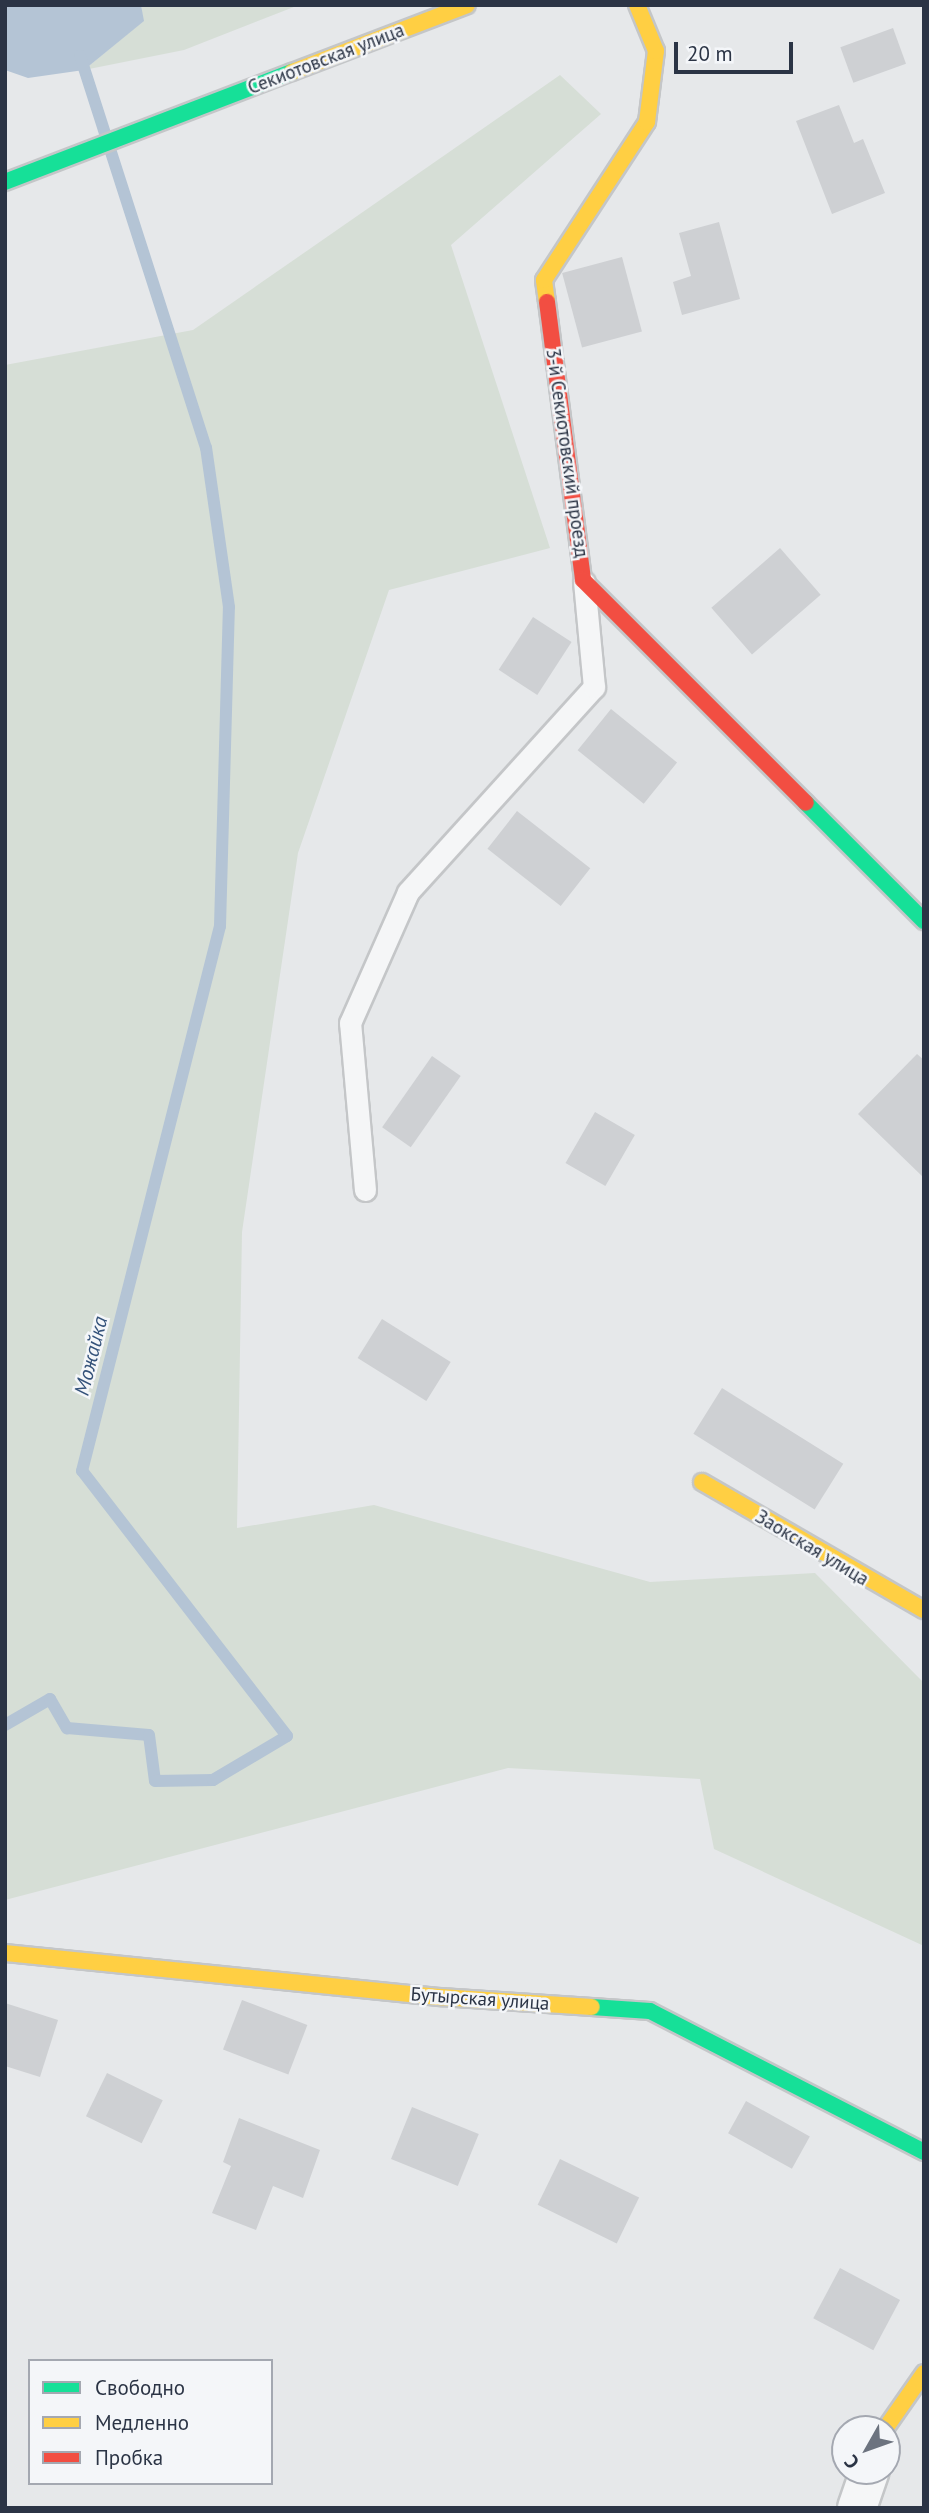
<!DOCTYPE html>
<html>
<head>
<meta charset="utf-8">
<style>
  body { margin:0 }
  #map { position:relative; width:929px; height:2513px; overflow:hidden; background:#e6e8ea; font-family:"PT Sans",sans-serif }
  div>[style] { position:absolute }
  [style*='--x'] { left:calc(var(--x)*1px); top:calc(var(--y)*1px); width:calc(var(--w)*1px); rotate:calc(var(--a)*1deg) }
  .green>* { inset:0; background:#d6ded6 }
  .water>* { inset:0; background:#b4c4d5 }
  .stream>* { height:12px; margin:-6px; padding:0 6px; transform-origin:6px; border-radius:6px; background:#b4c4d5 }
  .building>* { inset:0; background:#ced0d3; transform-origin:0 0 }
  .roads { filter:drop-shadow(2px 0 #c4c6c8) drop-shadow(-2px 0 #c4c6c8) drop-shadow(0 2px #c4c6c8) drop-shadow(0 -2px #c4c6c8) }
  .lane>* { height:21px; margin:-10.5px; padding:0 10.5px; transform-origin:10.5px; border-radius:10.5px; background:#f5f6f7 }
  .street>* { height:38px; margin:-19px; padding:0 19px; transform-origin:19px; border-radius:19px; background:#f5f6f7 }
  .fast>* { height:16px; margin:-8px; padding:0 8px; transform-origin:8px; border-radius:8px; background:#16e098 }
  .slow>* { height:16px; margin:-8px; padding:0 8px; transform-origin:8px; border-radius:8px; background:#ffcf43 }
  .jam>* { height:16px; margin:-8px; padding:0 8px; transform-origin:8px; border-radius:8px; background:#f24e42 }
  span { translate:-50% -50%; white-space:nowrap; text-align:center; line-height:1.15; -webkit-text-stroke:5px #f4f6f9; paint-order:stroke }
  .street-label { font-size:19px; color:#2b3445 }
  .water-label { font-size:21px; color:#34527a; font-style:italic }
  .frame { position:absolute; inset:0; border:7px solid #2b3445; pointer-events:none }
  .legend { position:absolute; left:28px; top:2359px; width:245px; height:126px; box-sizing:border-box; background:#f4f6f9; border:2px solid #a4a8b1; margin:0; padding:9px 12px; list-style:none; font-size:21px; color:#2b3445 }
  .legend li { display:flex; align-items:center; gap:14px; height:35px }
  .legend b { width:35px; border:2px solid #a4a8b1 }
  .north { position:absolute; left:831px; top:2415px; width:70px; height:70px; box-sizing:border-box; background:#f4f6f9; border:2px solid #a4a8b1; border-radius:50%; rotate:230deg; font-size:19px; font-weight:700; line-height:28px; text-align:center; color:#2b3445 }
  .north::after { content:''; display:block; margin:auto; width:24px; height:32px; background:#6c737f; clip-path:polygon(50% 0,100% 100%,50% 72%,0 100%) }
  .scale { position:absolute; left:674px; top:42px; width:119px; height:32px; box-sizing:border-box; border:4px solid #2b3445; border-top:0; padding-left:9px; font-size:21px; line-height:24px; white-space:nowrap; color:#2b3445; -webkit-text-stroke:5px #f4f6f9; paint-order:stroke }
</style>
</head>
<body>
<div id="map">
  <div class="green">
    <div style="clip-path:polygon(141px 5px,299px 5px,184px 50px,84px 70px,143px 21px)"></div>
    <div style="clip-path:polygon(560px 75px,601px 114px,451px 245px,550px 548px,389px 590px,298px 853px,242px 1232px,237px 1528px,374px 1505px,650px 1582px,815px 1573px,924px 1683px,924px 1946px,714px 1849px,700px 1779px,508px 1768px,5px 1900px,5px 365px,193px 330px)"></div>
  </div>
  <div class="water">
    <div style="clip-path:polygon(5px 5px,141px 5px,144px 21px,84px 70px,28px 78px,5px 70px)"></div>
  </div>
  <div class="stream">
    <div style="--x:5;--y:1725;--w:52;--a:-30"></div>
    <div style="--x:50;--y:1699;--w:34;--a:60"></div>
    <div style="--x:67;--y:1728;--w:82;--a:4.9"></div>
    <div style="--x:149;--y:1735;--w:46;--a:82.6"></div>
    <div style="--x:155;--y:1781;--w:58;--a:-1"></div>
    <div style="--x:213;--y:1780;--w:86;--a:-30.7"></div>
    <div style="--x:287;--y:1736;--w:335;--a:-127.7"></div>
    <div style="--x:82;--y:1471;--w:562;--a:-75.79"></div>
    <div style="--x:220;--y:926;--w:319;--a:-88.4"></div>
    <div style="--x:229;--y:607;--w:161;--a:-98.2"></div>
    <div style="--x:206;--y:448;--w:412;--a:-107.8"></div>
  </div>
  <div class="building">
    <div style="left:893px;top:28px;width:38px;height:56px;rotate:70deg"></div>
    <div style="clip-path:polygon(839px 105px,854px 143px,863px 139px,885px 193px,832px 214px,796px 121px)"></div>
    <div style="clip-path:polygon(719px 222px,740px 299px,682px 315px,673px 282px,691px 276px,679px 233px)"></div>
    <div style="left:622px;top:257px;width:77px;height:62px;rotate:75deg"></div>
    <div style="left:780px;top:548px;width:62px;height:91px;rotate:49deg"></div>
    <div style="left:533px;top:617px;width:46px;height:63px;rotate:33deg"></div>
    <div style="left:611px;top:709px;width:85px;height:53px;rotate:39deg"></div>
    <div style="left:517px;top:811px;width:93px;height:48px;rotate:38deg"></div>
    <div style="clip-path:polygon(917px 1054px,924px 1060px,924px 1178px,858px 1114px)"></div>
    <div style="left:432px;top:1056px;width:35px;height:87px;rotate:35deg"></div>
    <div style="left:595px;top:1112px;width:46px;height:59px;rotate:30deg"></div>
    <div style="left:382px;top:1319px;width:81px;height:46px;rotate:32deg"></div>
    <div style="left:722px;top:1388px;width:143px;height:54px;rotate:32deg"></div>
    <div style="left:242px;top:2000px;width:70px;height:53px;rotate:21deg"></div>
    <div style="clip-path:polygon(5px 2003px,58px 2020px,40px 2077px,5px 2066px)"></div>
    <div style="left:107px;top:2073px;width:62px;height:48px;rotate:26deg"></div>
    <div style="left:746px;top:2101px;width:73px;height:37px;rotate:29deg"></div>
    <div style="left:412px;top:2107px;width:72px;height:56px;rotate:22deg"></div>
    <div style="clip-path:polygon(239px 2118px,320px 2150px,303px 2198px,273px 2186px,256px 2230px,212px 2213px,231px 2166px,223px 2162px)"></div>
    <div style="left:560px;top:2159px;width:88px;height:51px;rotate:26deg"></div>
    <div style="left:840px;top:2268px;width:68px;height:57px;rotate:28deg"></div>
  </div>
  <div class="roads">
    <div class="lane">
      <div style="--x:365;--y:1190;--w:168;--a:-95.1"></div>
      <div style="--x:350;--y:1023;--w:143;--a:-66.1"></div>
      <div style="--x:408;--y:892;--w:277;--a:-47.8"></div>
      <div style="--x:594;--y:687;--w:105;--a:-95.4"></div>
    </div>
    <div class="street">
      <div style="--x:857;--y:2508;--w:39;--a:-71"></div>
    </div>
    <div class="fast">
      <div style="--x:5;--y:182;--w:307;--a:-21"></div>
      <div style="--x:806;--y:803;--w:167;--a:45"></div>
      <div style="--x:592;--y:2007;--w:58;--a:3.9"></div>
      <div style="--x:650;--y:2011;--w:308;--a:27.2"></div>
    </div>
    <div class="slow">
      <div style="--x:292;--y:72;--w:187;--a:-20.9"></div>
      <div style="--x:547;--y:302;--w:22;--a:-98"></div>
      <div style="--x:544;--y:280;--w:189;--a:-56.9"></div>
      <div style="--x:647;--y:122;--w:72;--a:-82.8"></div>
      <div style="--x:656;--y:51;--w:50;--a:-112.4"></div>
      <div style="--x:702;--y:1482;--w:256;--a:30"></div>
      <div style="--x:5;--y:1953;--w:438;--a:5.8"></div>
      <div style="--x:441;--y:1997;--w:151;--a:3.8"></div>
      <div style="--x:885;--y:2429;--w:68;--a:-55.1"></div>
    </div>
    <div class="jam">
      <div style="--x:547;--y:302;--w:280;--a:82.6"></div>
      <div style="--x:583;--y:580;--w:315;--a:45"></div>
    </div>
  </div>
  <div class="street-label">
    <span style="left:326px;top:59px;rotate:-21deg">Секиотовская улица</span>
    <span style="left:567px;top:453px;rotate:82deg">3-й Секиотовский проезд</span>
    <span style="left:812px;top:1548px;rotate:31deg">Заокская улица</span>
    <span style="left:480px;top:1999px;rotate:4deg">Бутырская улица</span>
  </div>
  <div class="water-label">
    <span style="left:91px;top:1356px;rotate:-76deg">Можайка</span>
  </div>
  <div class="frame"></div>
  <ul class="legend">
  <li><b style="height:9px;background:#16e098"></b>Свободно</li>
  <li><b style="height:9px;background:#ffcf43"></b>Медленно</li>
  <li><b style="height:9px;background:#f24e42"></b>Пробка</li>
  </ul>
  <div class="north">С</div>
  <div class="scale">20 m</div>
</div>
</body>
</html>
